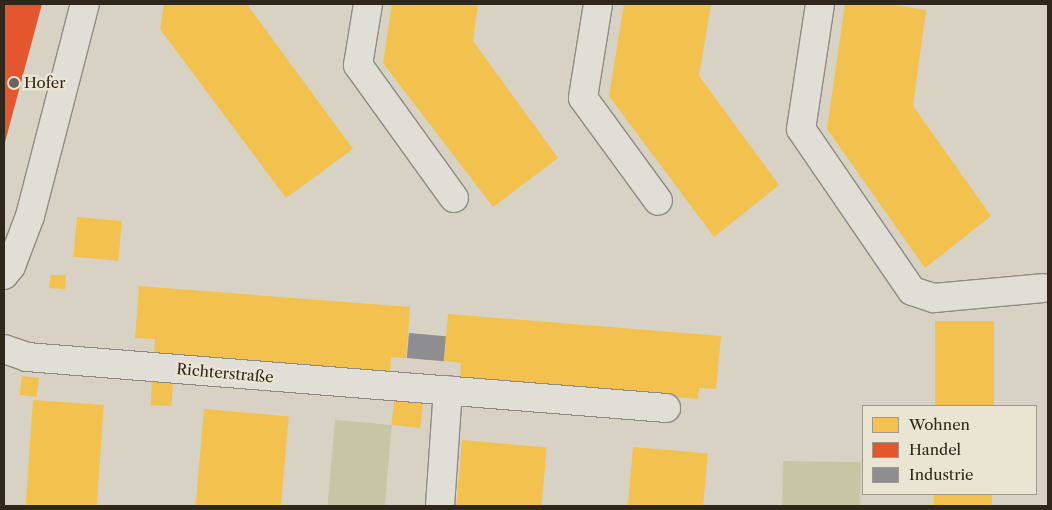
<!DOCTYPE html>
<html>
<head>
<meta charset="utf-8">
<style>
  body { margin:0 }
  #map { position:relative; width:1052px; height:510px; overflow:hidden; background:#d7d2c3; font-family:"Libre Caslon Text",serif }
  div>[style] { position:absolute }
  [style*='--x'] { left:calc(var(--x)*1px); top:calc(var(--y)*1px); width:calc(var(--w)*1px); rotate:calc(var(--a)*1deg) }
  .green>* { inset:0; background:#c7c5a4; transform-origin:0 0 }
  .homes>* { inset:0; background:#f2c14e; transform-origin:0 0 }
  .shops>* { inset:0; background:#e4572e }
  .industry>* { inset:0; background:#8d8d92; transform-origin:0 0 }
  .roads { filter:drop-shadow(1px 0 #8f8b82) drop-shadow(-1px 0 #8f8b82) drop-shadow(0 1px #8f8b82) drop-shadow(0 -1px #8f8b82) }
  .minor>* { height:28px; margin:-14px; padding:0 14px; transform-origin:14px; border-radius:14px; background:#e1ded7 }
  .dots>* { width:14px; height:14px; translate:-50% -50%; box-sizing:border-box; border:2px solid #eae4d3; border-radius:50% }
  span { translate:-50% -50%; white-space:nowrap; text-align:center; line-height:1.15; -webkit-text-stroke:5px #eae4d3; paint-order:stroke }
  .poi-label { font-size:15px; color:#30271c }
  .left { translate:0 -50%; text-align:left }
  .street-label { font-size:15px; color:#30271c }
  .frame { position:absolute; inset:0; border:5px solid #30271c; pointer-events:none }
  .legend { position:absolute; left:862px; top:405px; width:175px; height:90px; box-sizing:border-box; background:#eae4d3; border:1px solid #a0988a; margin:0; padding:6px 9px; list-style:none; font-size:15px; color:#30271c }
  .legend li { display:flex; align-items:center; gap:10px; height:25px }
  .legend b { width:25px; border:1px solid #a0988a }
</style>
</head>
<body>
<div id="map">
  <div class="green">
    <div style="left:335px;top:420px;width:57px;height:86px;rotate:5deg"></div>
    <div style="left:783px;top:461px;width:78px;height:45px;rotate:1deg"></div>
  </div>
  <div class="homes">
    <div style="clip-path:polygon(164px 4px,250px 4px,249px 7px,353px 149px,286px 198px,160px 29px)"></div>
    <div style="clip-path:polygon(392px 4px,478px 4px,473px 41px,558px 158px,493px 207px,383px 63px)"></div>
    <div style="clip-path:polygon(624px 4px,711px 4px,699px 76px,779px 185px,714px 237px,609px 96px)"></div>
    <div style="clip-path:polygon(845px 4px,886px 4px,926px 10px,913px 106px,991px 216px,925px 268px,827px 129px)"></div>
    <div style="left:77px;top:217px;width:45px;height:40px;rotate:5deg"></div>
    <div style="clip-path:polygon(51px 275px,66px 275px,65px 289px,49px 288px)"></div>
    <div style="clip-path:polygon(139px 286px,410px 307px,406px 358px,391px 357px,390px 372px,154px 354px,155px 339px,135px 338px)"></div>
    <div style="clip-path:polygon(448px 314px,721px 336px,716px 389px,699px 388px,698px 399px,460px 379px,461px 363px,444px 361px)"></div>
    <div style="left:935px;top:321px;width:59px;height:85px"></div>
    <div style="left:22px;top:376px;width:17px;height:19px;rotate:7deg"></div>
    <div style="left:152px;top:379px;width:21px;height:26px;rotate:3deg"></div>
    <div style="left:33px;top:400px;width:71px;height:106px;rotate:4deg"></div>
    <div style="left:394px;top:401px;width:29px;height:24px;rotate:6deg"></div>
    <div style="left:204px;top:409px;width:85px;height:97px;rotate:5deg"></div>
    <div style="left:462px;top:440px;width:85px;height:66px;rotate:5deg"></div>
    <div style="left:633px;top:447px;width:75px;height:59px;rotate:5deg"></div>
    <div style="left:934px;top:494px;width:58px;height:12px"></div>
  </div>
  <div class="shops">
    <div style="clip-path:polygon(4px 4px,42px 4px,4px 146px)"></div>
  </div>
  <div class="industry">
    <div style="left:409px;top:333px;width:37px;height:25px;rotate:5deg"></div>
  </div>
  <div class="roads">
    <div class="minor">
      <div style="--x:368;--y:4;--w:62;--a:99.3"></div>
      <div style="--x:358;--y:65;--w:164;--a:54.2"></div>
      <div style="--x:598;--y:4;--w:95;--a:99.1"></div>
      <div style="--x:583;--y:98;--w:127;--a:53.9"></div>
      <div style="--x:820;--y:4;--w:126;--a:98.6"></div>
      <div style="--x:801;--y:129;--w:196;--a:55.6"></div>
      <div style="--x:912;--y:291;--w:23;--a:18"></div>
      <div style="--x:934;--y:298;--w:109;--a:-5.2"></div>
      <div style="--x:4;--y:275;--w:11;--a:-52"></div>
      <div style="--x:11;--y:266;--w:53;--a:-69.2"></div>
      <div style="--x:30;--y:216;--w:219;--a:-75.5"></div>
      <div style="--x:4;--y:349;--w:24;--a:19"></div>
      <div style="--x:27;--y:357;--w:641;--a:4.56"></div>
      <div style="--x:440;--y:506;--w:116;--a:-86.1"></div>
    </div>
  </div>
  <div class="dots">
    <div style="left:14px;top:83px;background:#6a6356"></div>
  </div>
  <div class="poi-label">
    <span class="left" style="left:24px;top:83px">Hofer</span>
  </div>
  <div class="street-label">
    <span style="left:225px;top:373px;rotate:5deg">Richterstraße</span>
  </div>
  <div class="frame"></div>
  <ul class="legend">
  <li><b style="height:14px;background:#f2c14e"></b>Wohnen</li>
  <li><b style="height:14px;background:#e4572e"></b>Handel</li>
  <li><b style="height:14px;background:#8d8d92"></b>Industrie</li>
  </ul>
</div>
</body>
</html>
